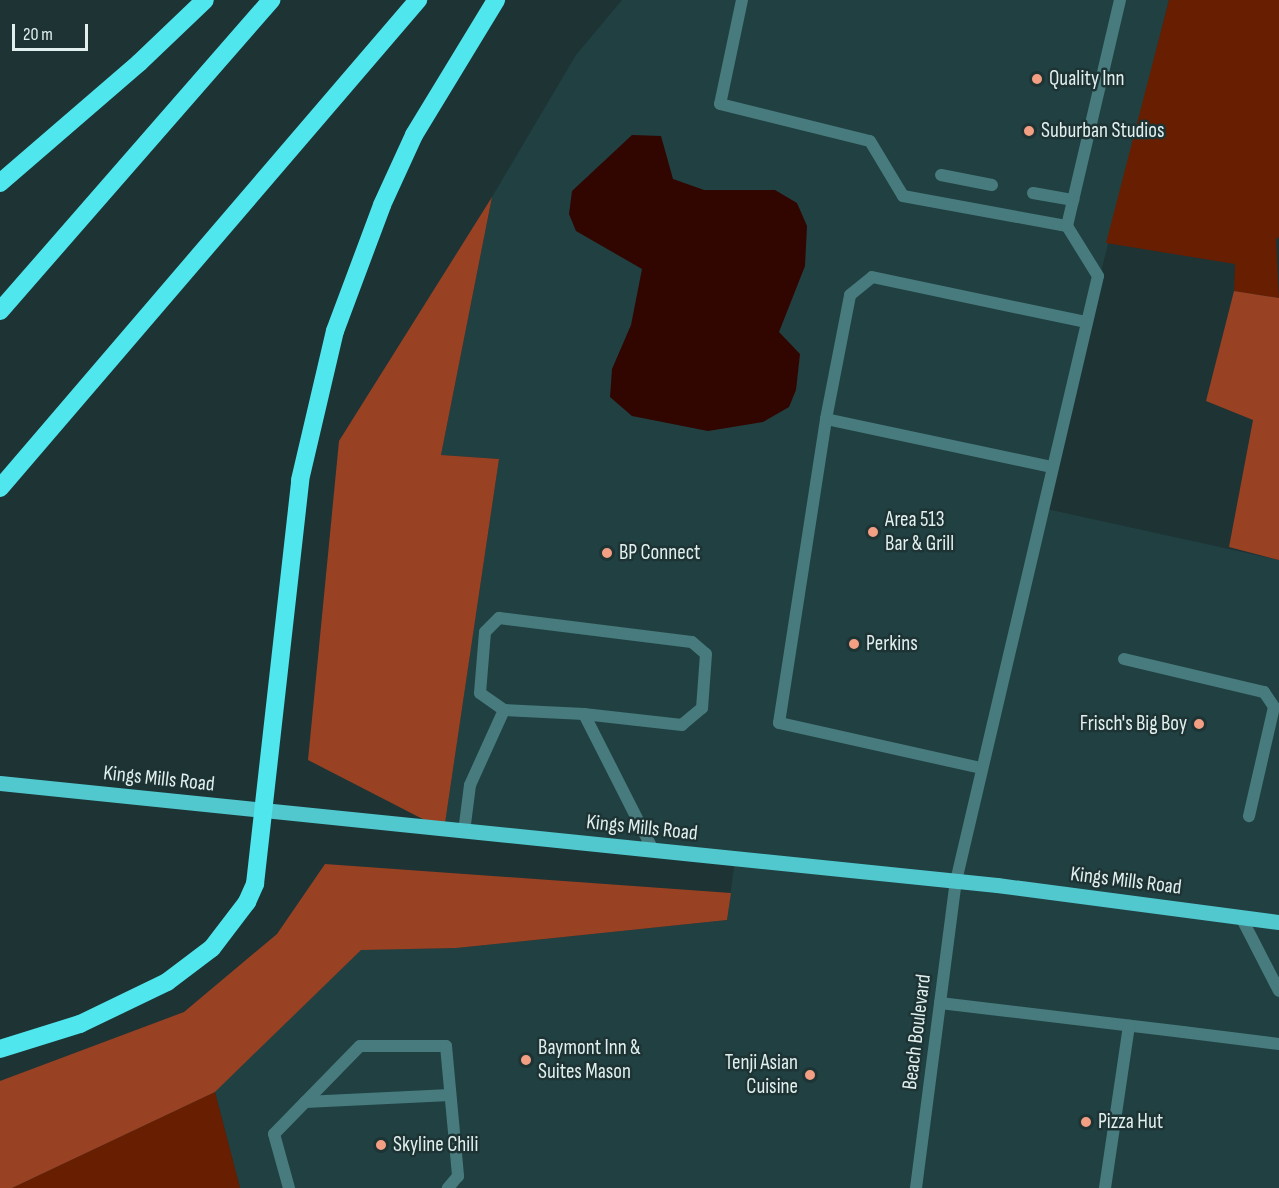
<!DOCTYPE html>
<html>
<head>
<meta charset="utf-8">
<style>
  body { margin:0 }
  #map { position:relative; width:1279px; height:1188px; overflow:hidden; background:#1d3334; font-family:"Sofia Sans Condensed",sans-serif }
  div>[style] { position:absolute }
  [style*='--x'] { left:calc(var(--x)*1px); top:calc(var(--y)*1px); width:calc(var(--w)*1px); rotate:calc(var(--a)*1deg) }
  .built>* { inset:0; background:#214042 }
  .green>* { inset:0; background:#681e00 }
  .forest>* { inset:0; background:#984123 }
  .water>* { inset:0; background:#310500 }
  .lane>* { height:12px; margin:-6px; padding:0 6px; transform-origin:6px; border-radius:6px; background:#477b7e }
  .street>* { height:12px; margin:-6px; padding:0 6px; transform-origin:6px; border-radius:6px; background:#477b7e }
  .primary>* { height:15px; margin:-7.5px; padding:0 7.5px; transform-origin:7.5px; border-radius:7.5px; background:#50c8ce }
  .highway>* { height:18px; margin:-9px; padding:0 9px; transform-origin:9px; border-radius:9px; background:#4fe6ed }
  .dots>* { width:16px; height:16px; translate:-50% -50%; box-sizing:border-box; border:3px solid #1d3334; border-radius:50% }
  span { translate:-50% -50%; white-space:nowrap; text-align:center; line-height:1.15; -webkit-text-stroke:5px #1d3334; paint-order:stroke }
  .poi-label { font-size:21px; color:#e2efef }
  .left { translate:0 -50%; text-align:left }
  .right { translate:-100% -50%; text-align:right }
  .street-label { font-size:21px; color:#e2efef }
  .scale { position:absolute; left:12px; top:24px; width:76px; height:27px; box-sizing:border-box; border:3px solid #e2efef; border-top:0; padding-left:8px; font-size:18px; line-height:21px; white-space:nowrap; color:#e2efef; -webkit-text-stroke:4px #1d3334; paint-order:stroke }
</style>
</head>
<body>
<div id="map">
  <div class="built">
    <div style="clip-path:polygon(622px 0,1169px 0,1042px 508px,1279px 560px,1279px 1188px,240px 1188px,215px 1092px,361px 949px,456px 948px,727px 920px,735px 859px,444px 830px,499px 459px,441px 455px,492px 197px,576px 55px)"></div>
  </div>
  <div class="green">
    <div style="clip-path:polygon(1169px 0,1279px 0,1279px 237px,1276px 239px,1279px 298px,1234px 291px,1235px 264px,1106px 243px)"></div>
    <div style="clip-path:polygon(215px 1092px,240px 1188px,12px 1188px)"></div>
  </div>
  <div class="forest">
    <div style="clip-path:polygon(492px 197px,441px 455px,499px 459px,444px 830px,308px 760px,339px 441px)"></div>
    <div style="clip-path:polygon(1234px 291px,1279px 298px,1279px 560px,1229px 547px,1253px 420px,1206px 401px)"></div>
    <div style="clip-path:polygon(325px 864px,731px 893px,727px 920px,456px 948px,361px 950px,215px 1092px,12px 1188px,0 1188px,0 1081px,184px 1012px,277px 934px)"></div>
  </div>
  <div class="water">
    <div style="clip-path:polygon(632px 135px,661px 136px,673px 179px,704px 190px,775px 190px,797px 203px,807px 226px,805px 266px,779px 332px,800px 354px,796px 390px,789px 407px,763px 422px,708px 431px,632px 416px,610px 397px,612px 369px,631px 325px,642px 269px,576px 231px,569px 214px,572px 191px)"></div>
  </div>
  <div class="lane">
    <div style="--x:742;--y:0;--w:106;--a:101.9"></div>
    <div style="--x:720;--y:104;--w:154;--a:13.9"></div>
    <div style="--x:870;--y:141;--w:64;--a:59"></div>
    <div style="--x:903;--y:196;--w:167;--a:10.4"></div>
    <div style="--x:941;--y:175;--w:52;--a:11.1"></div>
    <div style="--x:1033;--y:193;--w:41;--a:9.9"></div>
    <div style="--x:826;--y:419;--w:230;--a:12"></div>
    <div style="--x:1124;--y:659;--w:144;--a:13.3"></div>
    <div style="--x:1264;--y:692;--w:18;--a:56"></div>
    <div style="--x:1274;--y:707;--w:112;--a:102.9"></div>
    <div style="--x:584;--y:714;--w:80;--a:-177.1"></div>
    <div style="--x:504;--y:710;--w:29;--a:-145"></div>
    <div style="--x:480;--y:693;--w:61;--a:-85.3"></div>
    <div style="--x:485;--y:632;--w:20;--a:-45"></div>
    <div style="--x:499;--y:618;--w:194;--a:7.1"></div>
    <div style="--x:692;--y:642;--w:18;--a:41"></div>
    <div style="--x:706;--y:654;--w:54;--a:94.2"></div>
    <div style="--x:702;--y:708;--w:26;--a:140"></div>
    <div style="--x:682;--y:725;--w:99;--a:-173.6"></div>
    <div style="--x:584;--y:714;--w:153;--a:63.1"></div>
    <div style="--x:981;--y:768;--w:207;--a:-167.4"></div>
    <div style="--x:779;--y:723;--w:308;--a:-81.2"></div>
    <div style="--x:826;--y:419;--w:126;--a:-79"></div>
    <div style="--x:850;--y:295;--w:28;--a:-39"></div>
    <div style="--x:872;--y:277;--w:218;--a:11.9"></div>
    <div style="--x:464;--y:832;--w:47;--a:-82.7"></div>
    <div style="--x:470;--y:785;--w:82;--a:-65.6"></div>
    <div style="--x:956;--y:881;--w:621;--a:-76.79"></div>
    <div style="--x:1098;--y:276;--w:59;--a:-121.8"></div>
    <div style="--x:1067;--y:226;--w:232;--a:-76.8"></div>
    <div style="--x:1241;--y:917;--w:83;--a:62.8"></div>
    <div style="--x:940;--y:1003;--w:245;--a:6.8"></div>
    <div style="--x:305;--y:1102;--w:145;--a:-2.8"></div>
    <div style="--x:289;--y:1188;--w:56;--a:-105.5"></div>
    <div style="--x:274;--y:1134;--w:123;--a:-45.7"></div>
    <div style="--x:360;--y:1046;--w:86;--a:0"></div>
    <div style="--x:446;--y:1046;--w:131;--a:84.7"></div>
    <div style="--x:458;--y:1176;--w:16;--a:130"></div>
    <div style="--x:1105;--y:1188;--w:164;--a:-81.6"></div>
  </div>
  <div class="street">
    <div style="--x:1183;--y:1032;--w:97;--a:7.1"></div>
    <div style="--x:916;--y:1188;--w:310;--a:-82.6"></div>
  </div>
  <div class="primary">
    <div style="--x:0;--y:783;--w:1002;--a:5.84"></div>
    <div style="--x:997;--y:885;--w:284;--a:7.5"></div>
  </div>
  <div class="highway">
    <div style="--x:0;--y:183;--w:184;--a:-40.8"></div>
    <div style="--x:139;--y:63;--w:91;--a:-43.7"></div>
    <div style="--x:0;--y:311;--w:413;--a:-48.9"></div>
    <div style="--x:0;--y:488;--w:643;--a:-49.42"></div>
    <div style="--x:0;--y:1049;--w:84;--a:-17.4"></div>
    <div style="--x:80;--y:1024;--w:97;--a:-25.8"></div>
    <div style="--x:167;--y:982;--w:56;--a:-37.1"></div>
    <div style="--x:212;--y:948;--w:58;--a:-52.7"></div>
    <div style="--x:247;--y:902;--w:20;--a:-66"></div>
    <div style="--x:255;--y:884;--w:406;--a:-83.6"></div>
    <div style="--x:300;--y:480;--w:153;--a:-76.8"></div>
    <div style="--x:335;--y:331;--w:134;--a:-69.5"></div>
    <div style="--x:382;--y:205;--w:77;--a:-65.4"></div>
    <div style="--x:414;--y:135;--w:158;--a:-58.7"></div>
  </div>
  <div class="dots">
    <div style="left:1037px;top:79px;background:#f39f83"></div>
    <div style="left:1029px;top:131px;background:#f39f83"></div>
    <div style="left:873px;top:532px;background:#f39f83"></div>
    <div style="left:607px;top:553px;background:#f39f83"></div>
    <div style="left:854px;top:644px;background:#f39f83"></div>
    <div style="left:1199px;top:724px;background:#f39f83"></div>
    <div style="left:526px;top:1060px;background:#f39f83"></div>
    <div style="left:810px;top:1075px;background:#f39f83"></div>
    <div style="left:1086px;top:1122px;background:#f39f83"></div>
    <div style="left:381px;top:1145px;background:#f39f83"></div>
  </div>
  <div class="poi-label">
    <span class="left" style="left:1049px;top:79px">Quality Inn</span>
    <span class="left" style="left:1041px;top:131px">Suburban Studios</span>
    <span class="left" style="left:885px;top:532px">Area 513<br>Bar &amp; Grill</span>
    <span class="left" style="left:619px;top:553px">BP Connect</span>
    <span class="left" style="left:866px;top:644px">Perkins</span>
    <span class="right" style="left:1187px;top:724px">Frisch's Big Boy</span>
    <span class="left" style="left:538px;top:1060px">Baymont Inn &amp;<br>Suites Mason</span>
    <span class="right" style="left:798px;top:1075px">Tenji Asian<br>Cuisine</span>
    <span class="left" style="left:1098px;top:1122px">Pizza Hut</span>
    <span class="left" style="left:393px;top:1145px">Skyline Chili</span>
  </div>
  <div class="street-label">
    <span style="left:159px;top:779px;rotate:6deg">Kings Mills Road</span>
    <span style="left:642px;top:828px;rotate:6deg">Kings Mills Road</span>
    <span style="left:1126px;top:881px;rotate:7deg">Kings Mills Road</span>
    <span style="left:917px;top:1032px;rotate:-83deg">Beach Boulevard</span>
  </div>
  <div class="scale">20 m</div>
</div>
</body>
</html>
